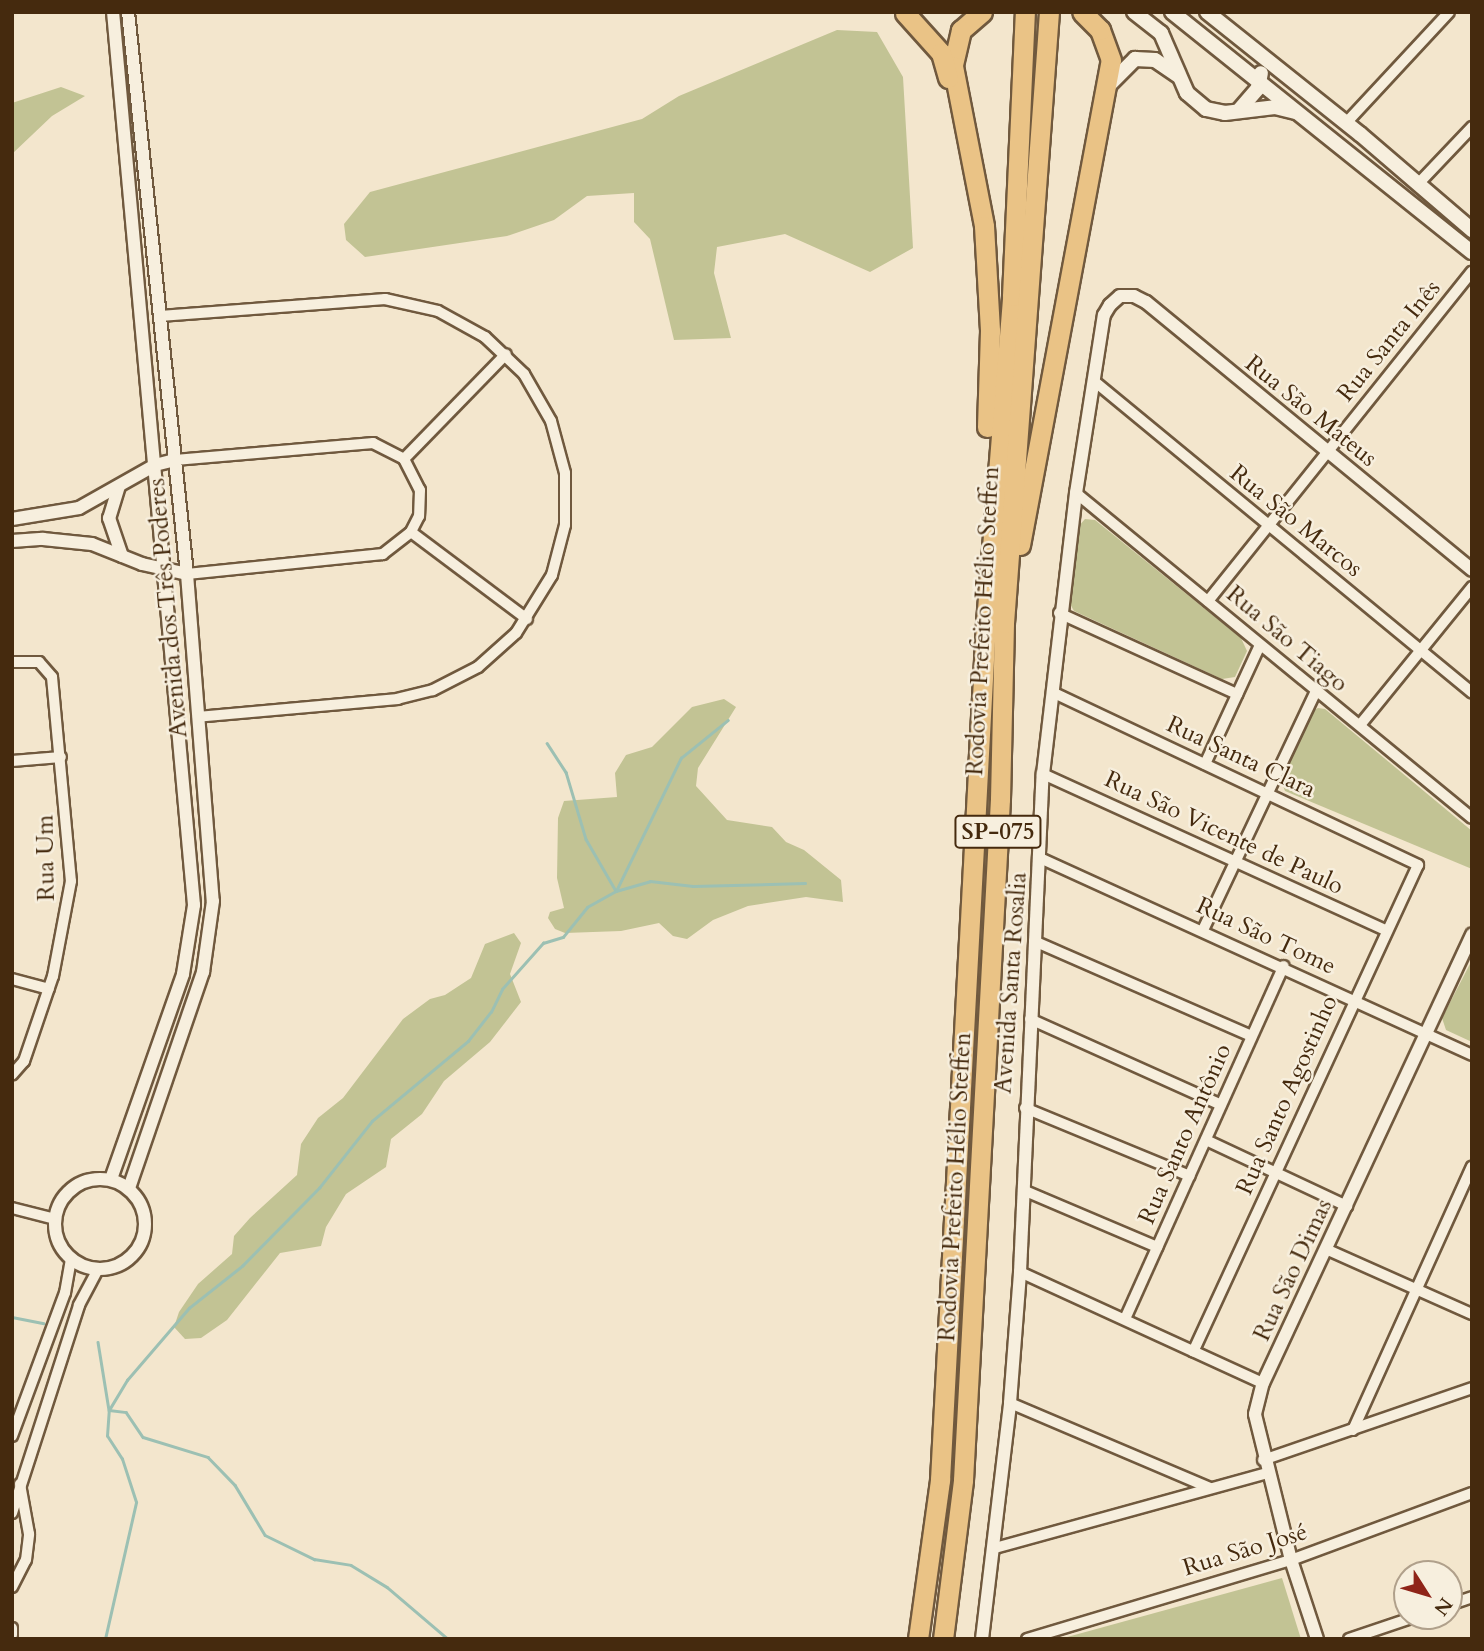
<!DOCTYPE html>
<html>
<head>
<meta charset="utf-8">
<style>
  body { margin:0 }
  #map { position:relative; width:1484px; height:1651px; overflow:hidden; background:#f3e6cd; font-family:Cardo,serif }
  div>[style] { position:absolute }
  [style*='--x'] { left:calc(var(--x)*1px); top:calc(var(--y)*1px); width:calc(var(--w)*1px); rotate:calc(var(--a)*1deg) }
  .green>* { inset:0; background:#c2c394 }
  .stream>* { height:2.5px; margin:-1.25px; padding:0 1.25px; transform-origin:1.25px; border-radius:1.25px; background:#9cc0b3 }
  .roads { filter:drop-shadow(2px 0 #70593e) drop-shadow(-2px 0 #70593e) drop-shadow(0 2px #70593e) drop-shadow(0 -2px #70593e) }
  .minor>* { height:10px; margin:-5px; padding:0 5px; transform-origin:5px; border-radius:5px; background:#f7efde }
  .tertiary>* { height:12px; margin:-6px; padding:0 6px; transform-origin:6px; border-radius:6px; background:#f7efde }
  .tertiary>.ring { margin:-6px; padding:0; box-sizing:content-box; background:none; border:12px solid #f7efde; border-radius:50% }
  .secondary>* { height:14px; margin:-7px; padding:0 7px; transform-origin:7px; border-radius:7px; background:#f7efde }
  .motorway>* { height:19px; margin:-9.5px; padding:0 9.5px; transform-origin:9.5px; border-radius:9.5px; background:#eac386 }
  span { translate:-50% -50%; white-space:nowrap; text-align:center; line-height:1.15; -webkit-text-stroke:5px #f7efde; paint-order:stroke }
  .shield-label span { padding:2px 5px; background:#f7efde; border:2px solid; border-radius:5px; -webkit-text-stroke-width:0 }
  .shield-label { font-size:23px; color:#452a0e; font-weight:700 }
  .street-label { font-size:24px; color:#452a0e }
  .frame { position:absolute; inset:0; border:14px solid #452a0e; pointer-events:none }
  .north { position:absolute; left:1393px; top:1560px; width:70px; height:70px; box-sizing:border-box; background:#f7efde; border:2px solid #b0a08b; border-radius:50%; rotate:127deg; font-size:19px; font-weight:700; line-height:28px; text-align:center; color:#452a0e }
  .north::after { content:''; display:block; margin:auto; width:24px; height:32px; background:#8f2418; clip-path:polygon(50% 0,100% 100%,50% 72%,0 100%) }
</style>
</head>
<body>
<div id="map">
  <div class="green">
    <div style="clip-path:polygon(837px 30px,877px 32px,903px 77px,913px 248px,870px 272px,785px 234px,717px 247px,714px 273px,731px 338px,674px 340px,650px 239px,634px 222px,634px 193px,587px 196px,554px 220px,507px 236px,365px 257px,346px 240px,344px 224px,370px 192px,642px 119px,679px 96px)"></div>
    <div style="clip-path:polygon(61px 87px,85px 96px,52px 116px,12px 154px,12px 103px)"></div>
    <div style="clip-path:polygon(1085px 519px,1095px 520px,1241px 638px,1247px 651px,1235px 677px,1222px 679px,1074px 611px,1069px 602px,1078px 527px)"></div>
    <div style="clip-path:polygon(724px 699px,736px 707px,698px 768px,696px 786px,727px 820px,772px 827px,786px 842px,804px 850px,841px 880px,843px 902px,806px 897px,748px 906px,713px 920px,687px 939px,673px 936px,659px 923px,621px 931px,565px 933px,555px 929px,548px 918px,550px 912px,564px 908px,557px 878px,558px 818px,564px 801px,617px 797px,615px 773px,626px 755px,652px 747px,692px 707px)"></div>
    <div style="clip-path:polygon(1318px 708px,1325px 709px,1472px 831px,1472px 869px,1285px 791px,1281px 781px,1312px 711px)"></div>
    <div style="clip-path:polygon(514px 933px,521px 943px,510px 974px,521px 1002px,490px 1042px,444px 1081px,422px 1114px,391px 1139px,386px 1167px,346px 1194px,326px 1227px,321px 1246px,280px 1253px,227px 1320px,201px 1338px,185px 1339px,174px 1327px,179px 1312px,198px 1284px,232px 1254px,234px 1236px,250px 1218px,297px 1175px,301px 1144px,318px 1118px,343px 1098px,403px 1019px,430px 999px,445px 995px,471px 978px,485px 944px)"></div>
    <div style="clip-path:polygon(1472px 960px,1472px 1042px,1446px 1030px,1442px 1018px)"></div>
    <div style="clip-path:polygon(1282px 1578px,1301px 1639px,1060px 1639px)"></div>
  </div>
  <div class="stream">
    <div style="--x:547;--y:743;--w:35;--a:57"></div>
    <div style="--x:566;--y:772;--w:70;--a:73.4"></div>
    <div style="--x:586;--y:839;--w:60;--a:60"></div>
    <div style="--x:616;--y:891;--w:148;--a:-64"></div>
    <div style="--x:681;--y:758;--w:60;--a:-39"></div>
    <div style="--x:12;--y:1317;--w:32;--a:11"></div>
    <div style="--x:98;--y:1342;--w:69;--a:80.8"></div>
    <div style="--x:109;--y:1410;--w:35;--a:-59"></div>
    <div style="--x:127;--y:1380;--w:95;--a:-49.3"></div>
    <div style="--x:189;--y:1308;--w:68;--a:-38.4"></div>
    <div style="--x:242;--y:1266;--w:110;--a:-45.4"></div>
    <div style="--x:319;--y:1188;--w:85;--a:-51.7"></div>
    <div style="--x:372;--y:1121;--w:125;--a:-39.8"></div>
    <div style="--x:468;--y:1041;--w:37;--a:-52"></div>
    <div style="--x:491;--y:1012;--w:25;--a:-64"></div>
    <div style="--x:502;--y:989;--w:62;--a:-48.3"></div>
    <div style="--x:543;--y:943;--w:21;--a:-17"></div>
    <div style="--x:563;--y:937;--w:38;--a:-51"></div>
    <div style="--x:587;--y:907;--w:33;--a:-29"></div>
    <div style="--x:616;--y:891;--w:35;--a:-16"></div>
    <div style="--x:650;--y:881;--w:43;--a:6.6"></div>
    <div style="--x:693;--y:886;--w:112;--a:-1.5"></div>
    <div style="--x:105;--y:1639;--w:140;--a:-77.2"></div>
    <div style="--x:136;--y:1502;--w:45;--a:-108"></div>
    <div style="--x:122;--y:1459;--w:27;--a:-123"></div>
    <div style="--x:107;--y:1436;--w:26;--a:-86"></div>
    <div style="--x:109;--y:1410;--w:17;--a:7"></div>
    <div style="--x:126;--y:1412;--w:30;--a:56"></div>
    <div style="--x:143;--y:1437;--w:68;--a:17.1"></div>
    <div style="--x:208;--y:1457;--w:39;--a:46"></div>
    <div style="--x:235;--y:1485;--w:58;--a:59"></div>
    <div style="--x:265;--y:1535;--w:55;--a:26.1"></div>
    <div style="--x:314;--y:1559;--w:37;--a:9"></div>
    <div style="--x:351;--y:1565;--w:42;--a:31.4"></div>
    <div style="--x:387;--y:1587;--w:80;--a:40.4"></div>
  </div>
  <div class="roads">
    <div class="minor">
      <div style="--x:1346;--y:123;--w:151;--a:-47.1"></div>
      <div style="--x:1418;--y:184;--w:79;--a:-46.5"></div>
      <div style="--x:160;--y:316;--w:226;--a:-4.3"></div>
      <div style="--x:385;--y:299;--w:54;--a:12.8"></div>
      <div style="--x:438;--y:311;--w:54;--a:29"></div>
      <div style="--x:485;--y:337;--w:54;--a:43.5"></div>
      <div style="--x:524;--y:374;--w:54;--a:60.1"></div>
      <div style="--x:551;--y:421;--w:54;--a:74.9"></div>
      <div style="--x:565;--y:473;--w:52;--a:90"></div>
      <div style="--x:565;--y:525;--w:52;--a:104.6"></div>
      <div style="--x:552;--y:575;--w:68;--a:121.8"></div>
      <div style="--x:516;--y:633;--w:51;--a:138.2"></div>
      <div style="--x:478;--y:667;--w:51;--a:152.9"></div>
      <div style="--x:433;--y:690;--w:36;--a:166"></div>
      <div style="--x:398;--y:699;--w:201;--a:174.9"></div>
      <div style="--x:1094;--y:381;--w:490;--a:39.5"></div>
      <div style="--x:404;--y:459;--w:146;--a:-45.8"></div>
      <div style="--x:175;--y:460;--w:199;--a:-4.9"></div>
      <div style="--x:373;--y:443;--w:35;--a:27"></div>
      <div style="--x:404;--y:459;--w:35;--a:63"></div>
      <div style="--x:420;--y:490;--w:26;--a:92"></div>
      <div style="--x:419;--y:516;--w:18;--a:117"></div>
      <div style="--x:411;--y:532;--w:36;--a:142"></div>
      <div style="--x:383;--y:554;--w:197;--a:174.2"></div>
      <div style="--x:1076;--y:493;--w:512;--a:39.38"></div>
      <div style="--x:411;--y:532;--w:145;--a:36.9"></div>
      <div style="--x:1208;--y:601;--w:422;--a:-51.3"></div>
      <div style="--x:1059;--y:613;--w:196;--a:24.5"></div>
      <div style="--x:12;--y:662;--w:27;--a:0"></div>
      <div style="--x:39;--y:662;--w:20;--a:49"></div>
      <div style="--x:52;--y:677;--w:205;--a:84.7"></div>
      <div style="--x:71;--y:881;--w:97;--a:100.7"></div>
      <div style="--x:53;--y:976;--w:90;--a:108.8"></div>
      <div style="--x:24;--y:1061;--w:18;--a:131"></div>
      <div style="--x:1052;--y:692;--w:405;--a:25.3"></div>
      <div style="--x:1418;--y:865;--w:536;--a:114.8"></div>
      <div style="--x:1360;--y:725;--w:178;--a:-50.9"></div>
      <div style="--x:12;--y:761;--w:49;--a:-4.7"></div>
      <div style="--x:1205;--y:764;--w:131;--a:-65.2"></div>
      <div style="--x:1043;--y:774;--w:378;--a:24.5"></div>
      <div style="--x:1040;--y:858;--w:475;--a:24.5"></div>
      <div style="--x:1203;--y:930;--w:264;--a:-64.7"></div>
      <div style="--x:1034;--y:941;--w:237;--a:23.6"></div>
      <div style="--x:12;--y:979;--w:38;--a:15"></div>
      <div style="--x:1030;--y:1019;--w:209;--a:24.2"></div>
      <div style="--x:1025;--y:1108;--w:178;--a:22.4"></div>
      <div style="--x:1206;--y:1140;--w:156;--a:25.1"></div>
      <div style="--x:1023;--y:1190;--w:146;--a:23"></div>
      <div style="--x:12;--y:1208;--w:44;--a:14.3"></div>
      <div style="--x:1328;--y:1250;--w:158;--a:24"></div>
      <div style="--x:1020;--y:1272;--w:267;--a:24.6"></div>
      <div style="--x:1125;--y:1319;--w:387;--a:-65.8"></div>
      <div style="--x:1010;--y:1403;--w:217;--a:23"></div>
      <div style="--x:1353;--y:1430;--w:289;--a:-65.7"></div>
      <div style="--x:12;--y:1436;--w:153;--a:-69.7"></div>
      <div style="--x:65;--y:1293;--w:35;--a:-80"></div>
      <div style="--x:1263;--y:1460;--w:221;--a:-19"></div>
      <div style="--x:12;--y:1513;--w:219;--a:-72.1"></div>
      <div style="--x:79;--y:1305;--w:40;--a:-62"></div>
      <div style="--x:995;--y:1548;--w:282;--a:-15.4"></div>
      <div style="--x:12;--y:1587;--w:30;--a:-63"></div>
      <div style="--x:26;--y:1560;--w:26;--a:-83"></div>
      <div style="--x:29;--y:1534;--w:51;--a:-100.2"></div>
      <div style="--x:1449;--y:1605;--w:24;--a:-19"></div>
      <div style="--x:12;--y:1628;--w:7;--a:90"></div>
      <div style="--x:1027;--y:1639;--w:276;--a:-16.7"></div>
      <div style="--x:1291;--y:1560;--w:193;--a:-20.3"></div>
      <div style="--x:1349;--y:1639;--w:72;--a:-18.7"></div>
    </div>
    <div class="tertiary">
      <div style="--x:128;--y:12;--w:565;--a:84.01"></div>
      <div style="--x:187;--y:574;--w:328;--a:85.5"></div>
      <div style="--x:213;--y:901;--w:72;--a:98"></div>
      <div style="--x:203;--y:972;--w:228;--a:108.9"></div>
      <div style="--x:119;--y:486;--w:34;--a:107"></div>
      <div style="--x:109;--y:518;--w:40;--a:71.1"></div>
      <div style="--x:12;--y:519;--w:68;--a:-9.3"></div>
      <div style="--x:79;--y:508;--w:87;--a:-29.5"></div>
      <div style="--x:155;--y:465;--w:21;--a:-14"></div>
      <div style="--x:12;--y:541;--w:31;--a:-4"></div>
      <div style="--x:43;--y:539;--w:49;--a:5.8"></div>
      <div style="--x:92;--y:544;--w:54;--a:21.8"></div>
      <div style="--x:142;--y:564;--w:46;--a:12.5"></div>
      <div class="ring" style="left:55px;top:1179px;width:78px;height:78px"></div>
      <div style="--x:111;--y:1179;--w:217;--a:-70.6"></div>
      <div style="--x:183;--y:974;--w:70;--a:-80.9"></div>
      <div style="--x:194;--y:905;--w:897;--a:-95.18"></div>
      <div style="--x:982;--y:1639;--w:238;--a:-83.2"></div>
      <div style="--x:1010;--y:1403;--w:131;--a:-85.6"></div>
      <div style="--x:1020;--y:1272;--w:499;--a:-87.4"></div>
      <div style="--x:1043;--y:774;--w:283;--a:-83.3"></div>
      <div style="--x:1076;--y:493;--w:180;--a:-81.1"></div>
      <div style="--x:1104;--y:315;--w:12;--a:-59"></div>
      <div style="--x:1110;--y:305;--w:13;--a:-42"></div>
      <div style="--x:1120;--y:296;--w:14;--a:0"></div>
      <div style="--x:1134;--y:296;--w:13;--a:27"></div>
      <div style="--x:1146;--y:302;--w:422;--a:39.4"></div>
      <div style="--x:1317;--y:1639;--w:83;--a:-108.2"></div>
      <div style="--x:1291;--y:1560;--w:150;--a:-103.9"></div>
      <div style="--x:1255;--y:1414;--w:32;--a:-76"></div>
      <div style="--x:1263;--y:1383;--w:495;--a:-65"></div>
    </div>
    <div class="secondary">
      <div style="--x:1134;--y:12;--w:34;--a:38"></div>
      <div style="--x:1161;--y:33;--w:65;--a:66.6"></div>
      <div style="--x:1187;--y:93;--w:25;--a:40"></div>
      <div style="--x:1206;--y:109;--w:19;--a:12"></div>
      <div style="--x:1225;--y:113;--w:50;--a:-6.8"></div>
      <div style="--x:1275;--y:107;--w:21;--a:14"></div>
      <div style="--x:1172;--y:12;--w:384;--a:38.7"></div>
      <div style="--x:1207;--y:12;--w:196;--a:38.6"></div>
      <div style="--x:1360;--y:134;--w:148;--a:40.6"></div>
      <div style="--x:1109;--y:85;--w:37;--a:-45"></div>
      <div style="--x:1135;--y:59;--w:20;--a:3"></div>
      <div style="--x:1155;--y:60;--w:27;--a:34"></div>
      <div style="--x:1240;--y:109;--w:28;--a:-49"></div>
      <div style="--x:1258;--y:88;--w:15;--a:-79"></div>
    </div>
    <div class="motorway">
      <div style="--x:982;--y:12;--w:28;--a:139"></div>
      <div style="--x:961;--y:30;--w:37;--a:103"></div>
      <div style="--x:953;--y:66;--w:163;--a:79"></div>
      <div style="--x:984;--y:226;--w:105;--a:86.7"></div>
      <div style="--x:990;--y:331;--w:96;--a:91.8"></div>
      <div style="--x:905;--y:13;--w:54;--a:48"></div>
      <div style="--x:941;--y:53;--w:26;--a:74"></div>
      <div style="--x:1020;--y:545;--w:493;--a:-79.4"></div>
      <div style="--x:1111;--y:60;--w:32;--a:-110"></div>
      <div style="--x:1100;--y:30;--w:25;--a:-135"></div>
      <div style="--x:918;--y:1639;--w:161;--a:-82.1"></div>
      <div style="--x:940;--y:1480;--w:859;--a:-86.93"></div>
      <div style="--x:986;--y:622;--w:327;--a:-85.4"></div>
      <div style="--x:1012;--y:296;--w:284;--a:-87.4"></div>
      <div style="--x:943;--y:1639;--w:160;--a:-82.8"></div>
      <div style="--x:963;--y:1480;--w:682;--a:-86.89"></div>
      <div style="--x:1000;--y:799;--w:176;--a:-88.7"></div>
      <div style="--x:1004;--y:623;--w:613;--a:-85.79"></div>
    </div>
  </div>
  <div class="shield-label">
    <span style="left:998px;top:832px">SP-075</span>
  </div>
  <div class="street-label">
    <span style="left:1389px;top:341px;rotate:-51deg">Rua Santa Inês</span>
    <span style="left:1311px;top:411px;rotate:39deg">Rua São Mateus</span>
    <span style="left:1296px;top:521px;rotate:39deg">Rua São Marcos</span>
    <span style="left:168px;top:608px;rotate:-95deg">Avenida dos Três Poderes</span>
    <span style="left:983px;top:621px;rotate:-87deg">Rodovia Prefeito Hélio Steffen</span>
    <span style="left:1287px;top:639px;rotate:40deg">Rua São Tiago</span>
    <span style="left:1241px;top:757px;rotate:25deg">Rua Santa Clara</span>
    <span style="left:1224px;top:833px;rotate:25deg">Rua São Vicente de Paulo</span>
    <span style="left:46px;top:858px;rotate:-91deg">Rua Um</span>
    <span style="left:1266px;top:936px;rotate:25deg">Rua São Tome</span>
    <span style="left:1011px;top:983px;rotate:-86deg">Avenida Santa Rosalia</span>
    <span style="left:1287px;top:1095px;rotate:-66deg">Rua Santo Agostinho</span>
    <span style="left:1185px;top:1134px;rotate:-66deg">Rua Santo Antônio</span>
    <span style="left:955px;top:1187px;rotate:-87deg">Rodovia Prefeito Hélio Steffen</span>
    <span style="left:1293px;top:1270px;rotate:-65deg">Rua São Dimas</span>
    <span style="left:1245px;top:1550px;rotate:-17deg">Rua São José</span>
  </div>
  <div class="frame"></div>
  <div class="north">N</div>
</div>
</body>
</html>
